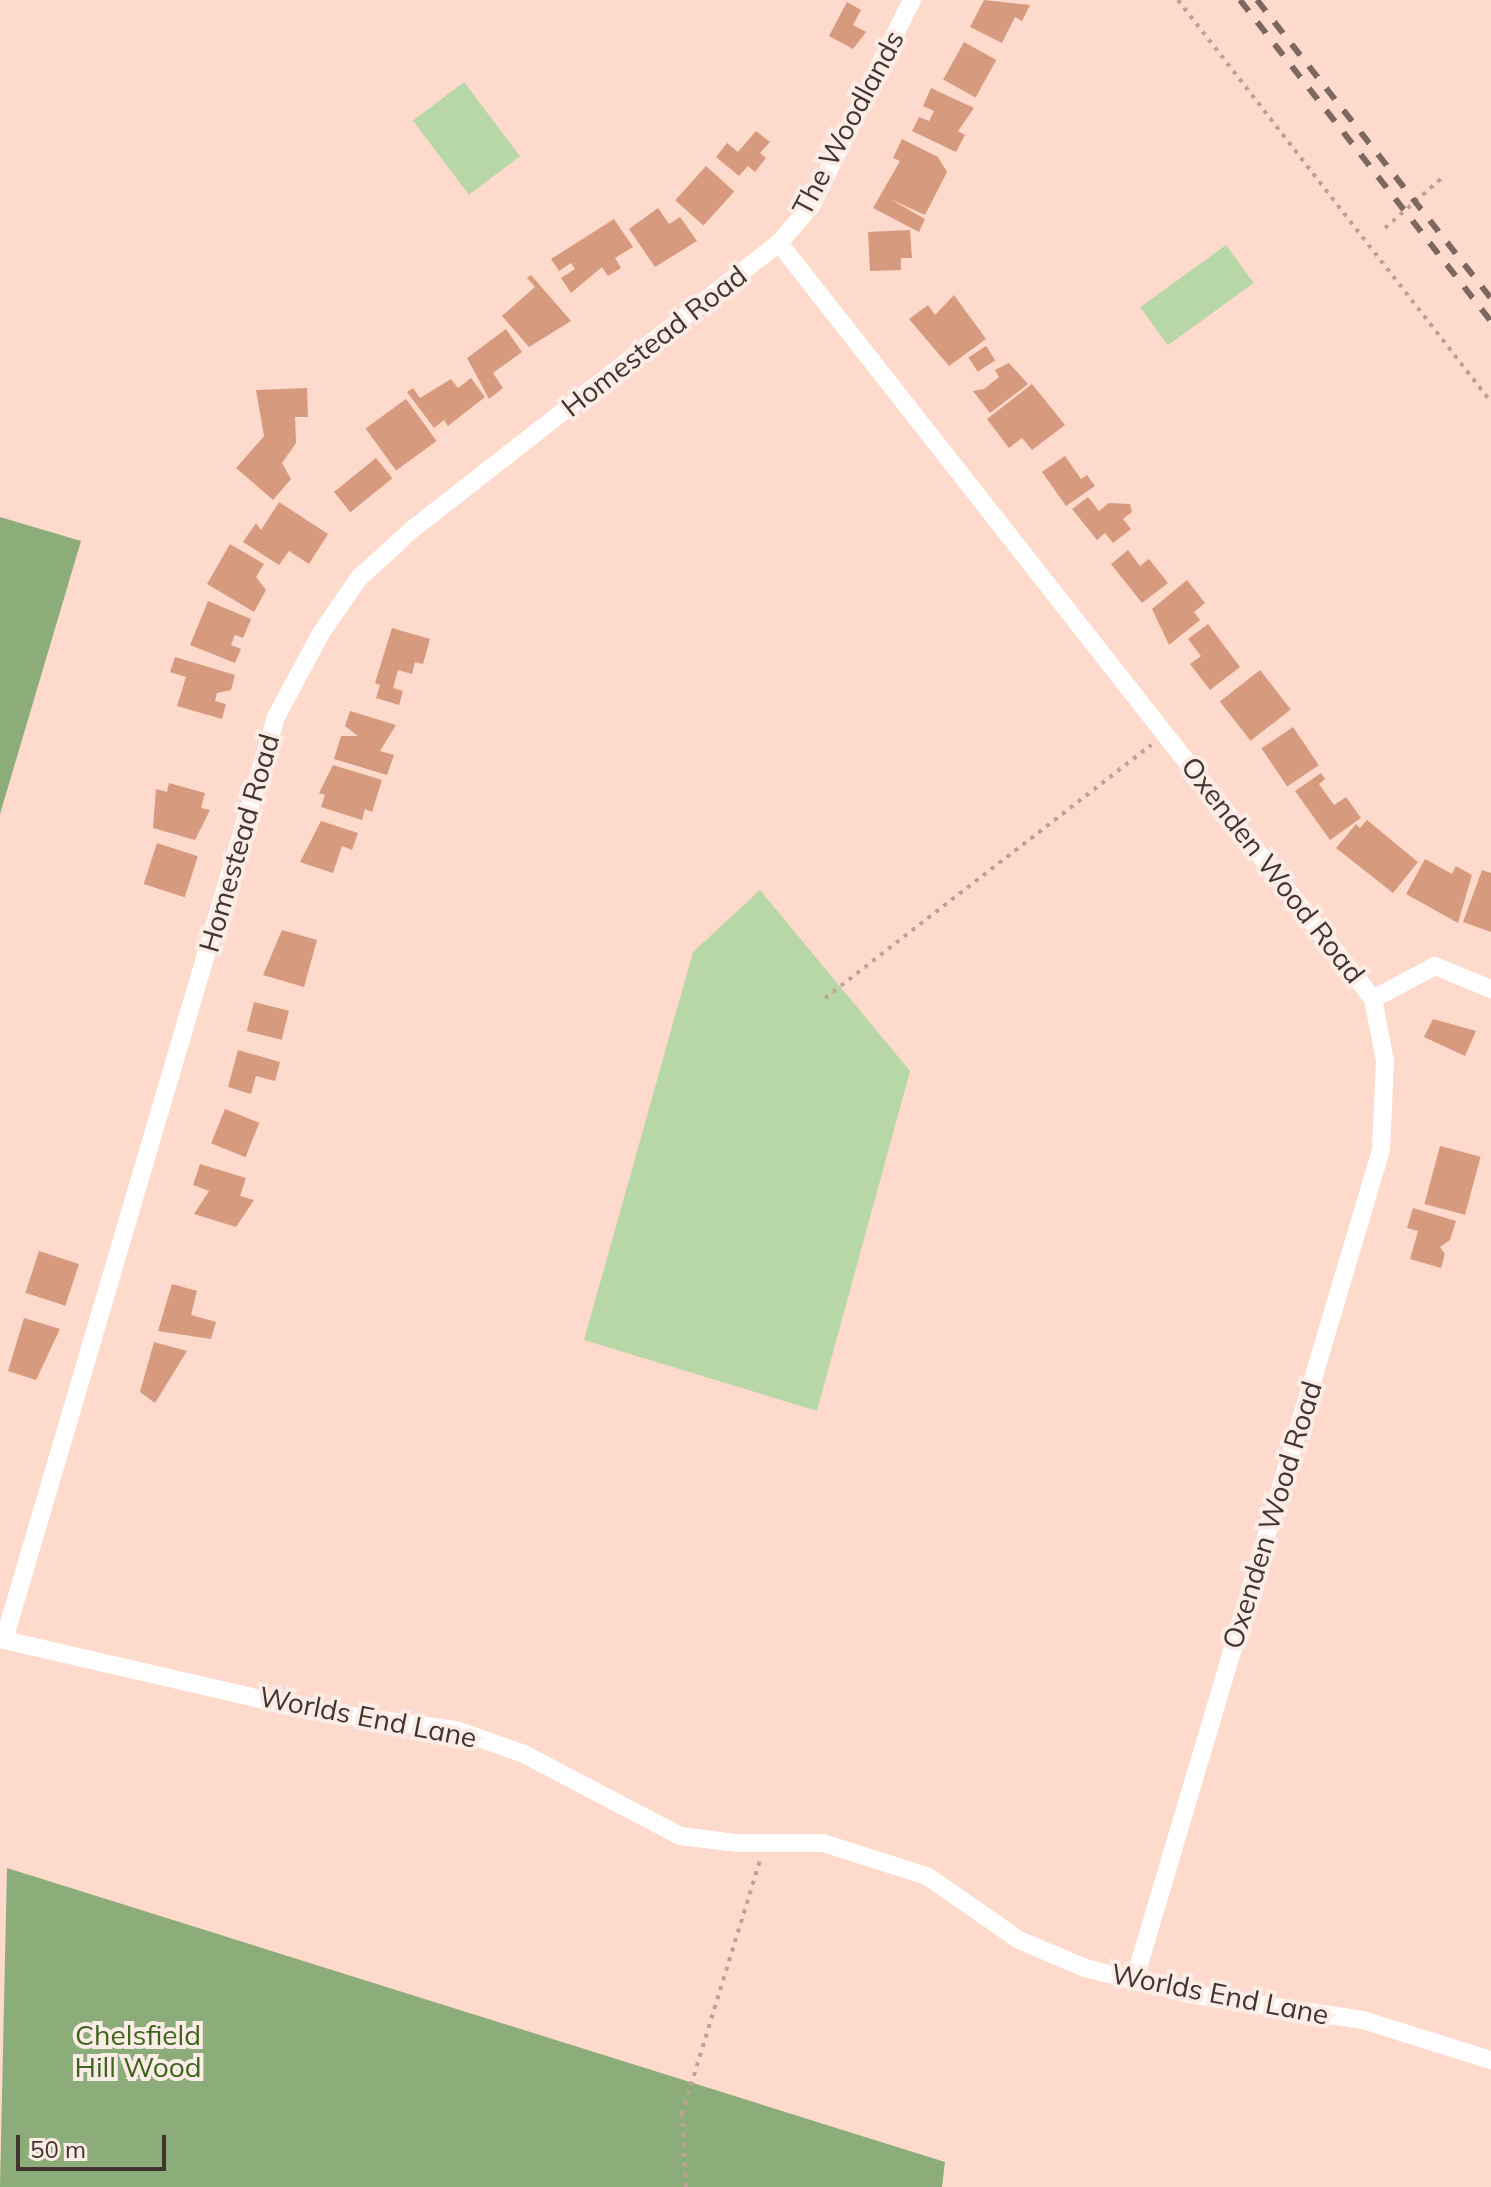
<!DOCTYPE html>
<html>
<head>
<meta charset="utf-8">
<style>
  body { margin:0 }
  #map { position:relative; width:1491px; height:2187px; overflow:hidden; background:#fddacb; font-family:Mulish,sans-serif }
  div>[style] { position:absolute }
  [style*='--x'] { left:calc(var(--x)*1px); top:calc(var(--y)*1px); width:calc(var(--w)*1px); rotate:calc(var(--a)*1deg) }
  .green>* { inset:0; background:#b8d7a7; transform-origin:0 0 }
  .forest>* { inset:0; background:#8cad79 }
  .building>* { inset:0; background:#d69a7f; transform-origin:0 0 }
  .path>* { height:4px; margin-top:-2px; transform-origin:0; background:repeating-linear-gradient(90deg,#bda195 0 4px,transparent 0 10px) }
  .minor>* { height:18px; margin:-9px; padding:0 9px; transform-origin:9px; border-radius:9px; background:#fff }
  .rail>* { height:6px; margin-top:-3px; transform-origin:0; background:repeating-linear-gradient(90deg,#7d6860 0 14px,transparent 0 28px) }
  span { translate:-50% -50%; white-space:nowrap; text-align:center; line-height:1.15; -webkit-text-stroke:8px #fbede6; paint-order:stroke }
  .street-label { font-size:28px; color:#42342f }
  .park-label { font-size:28px; color:#3b641c }
  .scale { position:absolute; left:16px; top:2135px; width:150px; height:36px; box-sizing:border-box; border:4px solid #42342f; border-top:0; padding-left:10px; font-size:24px; line-height:28px; white-space:nowrap; color:#42342f; -webkit-text-stroke:6px #fbede6; paint-order:stroke }
</style>
</head>
<body>
<div id="map">
  <div class="green">
    <div style="left:464px;top:82px;width:93px;height:64px;rotate:53deg"></div>
    <div style="left:1226px;top:245px;width:47px;height:106px;rotate:54deg"></div>
    <div style="clip-path:polygon(760px 890px,910px 1071px,817px 1411px,584px 1340px,693px 952px)"></div>
  </div>
  <div class="forest">
    <div style="clip-path:polygon(0 517px,81px 541px,0 814px)"></div>
    <div style="clip-path:polygon(7px 1868px,945px 2162px,942px 2187px,0 2187px)"></div>
  </div>
  <div class="building">
    <div style="clip-path:polygon(984px 0,1030px 5px,1022px 21px,1015px 17px,1002px 43px,970px 27px)"></div>
    <div style="clip-path:polygon(847px 2px,861px 10px,853px 25px,866px 32px,853px 49px,829px 36px)"></div>
    <div style="left:964px;top:42px;width:37px;height:43px;rotate:29deg"></div>
    <div style="clip-path:polygon(931px 88px,974px 108px,958px 131px,965px 135px,956px 152px,912px 131px,919px 117px,929px 121px,934px 111px,923px 106px)"></div>
    <div style="clip-path:polygon(756px 131px,770px 142px,760px 153px,766px 158px,755px 172px,748px 166px,739px 176px,716px 157px,727px 143px,738px 152px)"></div>
    <div style="clip-path:polygon(902px 139px,938px 157px,947px 172px,925px 215px,890px 199px,925px 219px,919px 232px,873px 208px,900px 161px,893px 158px)"></div>
    <div style="left:706px;top:166px;width:38px;height:46px;rotate:42deg"></div>
    <div style="clip-path:polygon(658px 208px,669px 224px,680px 217px,697px 241px,655px 267px,629px 229px)"></div>
    <div style="clip-path:polygon(614px 219px,633px 247px,615px 258px,621px 268px,608px 276px,602px 267px,571px 293px,561px 278px,575px 269px,571px 263px,559px 271px,551px 259px)"></div>
    <div style="clip-path:polygon(910px 230px,912px 258px,901px 258px,901px 270px,870px 271px,868px 232px)"></div>
    <div style="clip-path:polygon(531px 275px,571px 321px,529px 347px,502px 316px,535px 287px,527px 278px)"></div>
    <div style="clip-path:polygon(954px 295px,986px 339px,949px 366px,909px 319px,928px 305px,935px 315px)"></div>
    <div style="clip-path:polygon(506px 329px,522px 352px,493px 373px,503px 388px,489px 399px,467px 358px)"></div>
    <div style="left:986px;top:346px;width:17px;height:21px;rotate:57deg"></div>
    <div style="clip-path:polygon(1009px 363px,1028px 384px,990px 413px,973px 391px,984px 389px,999px 377px,995px 370px)"></div>
    <div style="clip-path:polygon(471px 378px,485px 397px,448px 426px,444px 420px,434px 428px,407px 392px,413px 388px,420px 398px,451px 379px,458px 388px)"></div>
    <div style="clip-path:polygon(1032px 384px,1065px 425px,1032px 450px,1022px 438px,1009px 448px,987px 419px)"></div>
    <div style="clip-path:polygon(307px 388px,308px 417px,295px 417px,296px 443px,282px 463px,291px 479px,273px 500px,236px 468px,264px 436px,256px 390px)"></div>
    <div style="left:406px;top:399px;width:52px;height:50px;rotate:54deg"></div>
    <div style="clip-path:polygon(1065px 456px,1081px 479px,1087px 475px,1095px 486px,1066px 506px,1042px 472px)"></div>
    <div style="left:376px;top:458px;width:26px;height:54px;rotate:51deg"></div>
    <div style="clip-path:polygon(1088px 497px,1099px 511px,1109px 503px,1130px 504px,1132px 512px,1123px 519px,1131px 529px,1113px 543px,1105px 533px,1097px 540px,1072px 509px)"></div>
    <div style="clip-path:polygon(279px 502px,328px 534px,309px 564px,289px 551px,279px 565px,243px 542px,256px 523px,261px 530px)"></div>
    <div style="clip-path:polygon(230px 544px,264px 564px,256px 577px,266px 590px,254px 612px,207px 584px)"></div>
    <div style="clip-path:polygon(1128px 550px,1140px 566px,1149px 559px,1168px 583px,1142px 603px,1111px 564px)"></div>
    <div style="clip-path:polygon(1187px 580px,1205px 603px,1194px 612px,1200px 620px,1169px 645px,1152px 609px)"></div>
    <div style="clip-path:polygon(208px 601px,251px 619px,243px 638px,235px 635px,231px 645px,241px 649px,235px 663px,190px 645px)"></div>
    <div style="clip-path:polygon(1208px 624px,1240px 667px,1210px 690px,1190px 664px,1201px 656px,1188px 639px)"></div>
    <div style="clip-path:polygon(392px 628px,430px 639px,423px 664px,415px 662px,412px 674px,398px 670px,393px 688px,403px 691px,399px 705px,376px 698px,380px 685px,375px 683px)"></div>
    <div style="clip-path:polygon(175px 657px,235px 675px,231px 690px,217px 693px,215px 701px,226px 704px,222px 719px,177px 706px,186px 677px,170px 672px)"></div>
    <div style="left:1260px;top:670px;width:50px;height:51px;rotate:52deg"></div>
    <div style="clip-path:polygon(350px 711px,396px 725px,380px 751px,394px 755px,387px 775px,334px 759px,341px 736px,358px 736px,345px 726px)"></div>
    <div style="left:1293px;top:727px;width:46px;height:38px;rotate:56deg"></div>
    <div style="clip-path:polygon(333px 765px,382px 780px,372px 812px,365px 809px,362px 820px,321px 807px,325px 795px,319px 793px)"></div>
    <div style="clip-path:polygon(1321px 773px,1325px 779px,1319px 784px,1334px 805px,1346px 797px,1361px 818px,1330px 840px,1295px 791px)"></div>
    <div style="clip-path:polygon(169px 783px,205px 793px,201px 808px,210px 810px,195px 840px,153px 828px,156px 789px,167px 792px)"></div>
    <div style="clip-path:polygon(1367px 820px,1418px 862px,1393px 893px,1336px 848px,1356px 824px,1360px 828px)"></div>
    <div style="clip-path:polygon(321px 821px,358px 833px,352px 850px,342px 846px,333px 873px,300px 862px)"></div>
    <div style="left:157px;top:843px;width:43px;height:43px;rotate:18deg"></div>
    <div style="clip-path:polygon(1425px 859px,1452px 874px,1456px 866px,1472px 875px,1458px 923px,1406px 894px)"></div>
    <div style="clip-path:polygon(1482px 870px,1491px 873px,1491px 932px,1463px 922px)"></div>
    <div style="clip-path:polygon(282px 930px,317px 940px,304px 987px,263px 975px)"></div>
    <div style="left:254px;top:1002px;width:36px;height:30px;rotate:14deg"></div>
    <div style="clip-path:polygon(1433px 1019px,1476px 1031px,1465px 1056px,1424px 1037px)"></div>
    <div style="clip-path:polygon(238px 1050px,280px 1062px,275px 1081px,256px 1076px,251px 1094px,228px 1087px)"></div>
    <div style="left:225px;top:1109px;width:37px;height:37px;rotate:22deg"></div>
    <div style="left:1440px;top:1146px;width:42px;height:60px;rotate:15deg"></div>
    <div style="clip-path:polygon(200px 1164px,246px 1178px,240px 1196px,254px 1200px,236px 1227px,194px 1214px,209px 1191px,193px 1185px)"></div>
    <div style="clip-path:polygon(1413px 1208px,1456px 1221px,1450px 1240px,1440px 1247px,1445px 1254px,1441px 1268px,1410px 1259px,1418px 1231px,1407px 1228px)"></div>
    <div style="left:39px;top:1251px;width:42px;height:44px;rotate:18deg"></div>
    <div style="clip-path:polygon(172px 1284px,197px 1291px,191px 1315px,216px 1322px,211px 1339px,158px 1331px)"></div>
    <div style="clip-path:polygon(24px 1318px,60px 1329px,36px 1380px,8px 1371px)"></div>
    <div style="clip-path:polygon(154px 1342px,187px 1351px,155px 1403px,140px 1392px)"></div>
  </div>
  <div class="path">
    <div style="--x:1178;--y:0;--w:509;--a:52.1"></div>
    <div style="--x:1385;--y:228;--w:76;--a:-41.3"></div>
    <div style="--x:825;--y:998;--w:413;--a:-37.8"></div>
    <div style="--x:686;--y:2187;--w:73;--a:-93.1"></div>
    <div style="--x:682;--y:2114;--w:266;--a:-72.9"></div>
  </div>
  <div class="minor">
    <div style="--x:779;--y:243;--w:961;--a:51.84"></div>
    <div style="--x:1373;--y:999;--w:63;--a:79"></div>
    <div style="--x:1385;--y:1061;--w:89;--a:92.6"></div>
    <div style="--x:1381;--y:1150;--w:867;--a:106.55"></div>
    <div style="--x:1373;--y:999;--w:70;--a:-28"></div>
    <div style="--x:1435;--y:966;--w:61;--a:22.3"></div>
    <div style="--x:0;--y:1639;--w:321;--a:13"></div>
    <div style="--x:313;--y:1711;--w:144;--a:7.6"></div>
    <div style="--x:456;--y:1730;--w:72;--a:19.4"></div>
    <div style="--x:524;--y:1754;--w:176;--a:27.7"></div>
    <div style="--x:680;--y:1836;--w:56;--a:7.1"></div>
    <div style="--x:736;--y:1843;--w:87;--a:0"></div>
    <div style="--x:823;--y:1843;--w:109;--a:17.6"></div>
    <div style="--x:927;--y:1876;--w:112;--a:34.8"></div>
    <div style="--x:1019;--y:1940;--w:72;--a:23"></div>
    <div style="--x:1085;--y:1968;--w:107;--a:14"></div>
    <div style="--x:1189;--y:1994;--w:176;--a:8.5"></div>
    <div style="--x:1363;--y:2020;--w:134;--a:17.4"></div>
    <div style="--x:4;--y:1640;--w:962;--a:-73.58"></div>
    <div style="--x:276;--y:717;--w:95;--a:-61.8"></div>
    <div style="--x:321;--y:633;--w:67;--a:-55.4"></div>
    <div style="--x:359;--y:578;--w:74;--a:-42.3"></div>
    <div style="--x:414;--y:528;--w:463;--a:-38"></div>
    <div style="--x:779;--y:243;--w:49;--a:-49.1"></div>
    <div style="--x:811;--y:206;--w:229;--a:-63.9"></div>
  </div>
  <div class="rail">
    <div style="--x:1240;--y:0;--w:407;--a:52"></div>
    <div style="--x:1257;--y:0;--w:379;--a:51.9"></div>
  </div>
  <div class="street-label">
    <span style="left:848px;top:123px;rotate:-62deg">The Woodlands</span>
    <span style="left:654px;top:341px;rotate:-38deg">Homestead Road</span>
    <span style="left:239px;top:843px;rotate:-74deg">Homestead Road</span>
    <span style="left:1273px;top:870px;rotate:52deg">Oxenden Wood Road</span>
    <span style="left:1272px;top:1515px;rotate:-73deg">Oxenden Wood Road</span>
    <span style="left:368px;top:1717px;rotate:11deg">Worlds End Lane</span>
    <span style="left:1220px;top:1994px;rotate:11deg">Worlds End Lane</span>
  </div>
  <div class="park-label">
    <span style="left:138px;top:2051px">Chelsfield<br>Hill Wood</span>
  </div>
  <div class="scale">50 m</div>
</div>
</body>
</html>
